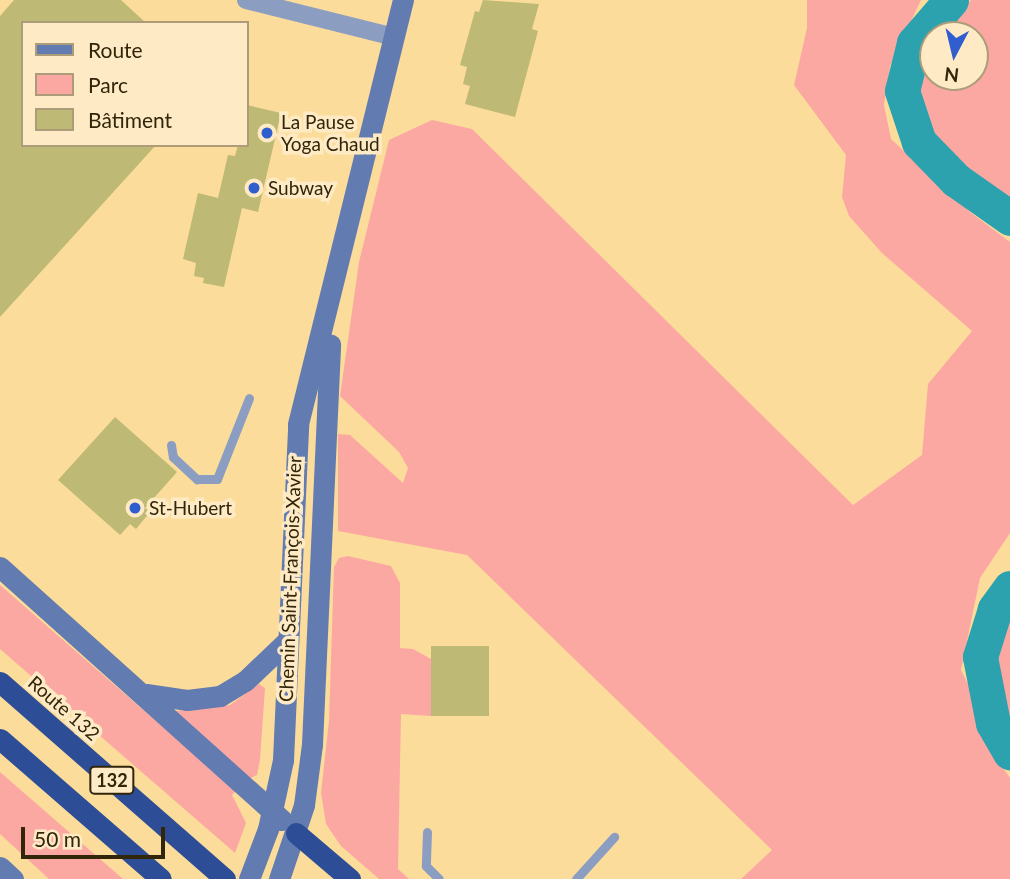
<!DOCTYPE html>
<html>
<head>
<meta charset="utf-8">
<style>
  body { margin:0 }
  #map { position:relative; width:1010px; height:879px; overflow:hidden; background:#fcdc9b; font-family:Lato,sans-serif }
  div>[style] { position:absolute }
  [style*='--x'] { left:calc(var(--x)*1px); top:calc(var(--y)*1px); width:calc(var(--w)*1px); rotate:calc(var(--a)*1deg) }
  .green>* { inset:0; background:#fca8a2 }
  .river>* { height:35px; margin:-17.5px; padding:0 17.5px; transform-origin:17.5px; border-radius:17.5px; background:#2ba2ad }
  .building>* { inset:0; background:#beb974; transform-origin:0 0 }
  .lane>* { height:9px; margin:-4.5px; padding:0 4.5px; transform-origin:4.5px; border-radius:4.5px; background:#8b9dc1 }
  .street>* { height:18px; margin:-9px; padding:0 9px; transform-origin:9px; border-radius:9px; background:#8b9dc1 }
  .secondary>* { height:21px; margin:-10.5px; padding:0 10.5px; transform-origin:10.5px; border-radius:10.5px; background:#627bb0 }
  .highway>* { height:21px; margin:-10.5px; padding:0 10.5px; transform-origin:10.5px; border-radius:10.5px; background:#2d4d96 }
  .dots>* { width:19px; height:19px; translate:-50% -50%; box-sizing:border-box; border:4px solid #feebc5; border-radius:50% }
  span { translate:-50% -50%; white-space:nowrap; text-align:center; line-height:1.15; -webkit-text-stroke:7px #feebc5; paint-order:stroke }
  .shield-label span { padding:2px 5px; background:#feebc5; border:2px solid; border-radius:5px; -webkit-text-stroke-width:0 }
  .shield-label { font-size:18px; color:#31250a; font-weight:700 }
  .poi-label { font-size:19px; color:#31250a }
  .left { translate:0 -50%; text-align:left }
  .street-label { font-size:19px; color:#31250a }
  .legend { position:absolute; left:21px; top:21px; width:228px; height:126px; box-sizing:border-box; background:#feebc5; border:2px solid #ac9c7a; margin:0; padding:9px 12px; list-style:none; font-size:21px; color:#31250a }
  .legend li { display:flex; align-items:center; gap:14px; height:35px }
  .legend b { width:35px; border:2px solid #ac9c7a }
  .north { position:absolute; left:919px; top:21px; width:70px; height:70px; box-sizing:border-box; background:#feebc5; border:2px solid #ac9c7a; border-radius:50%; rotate:187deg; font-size:19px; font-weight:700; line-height:28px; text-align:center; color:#31250a }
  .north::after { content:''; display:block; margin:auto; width:24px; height:32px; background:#315ece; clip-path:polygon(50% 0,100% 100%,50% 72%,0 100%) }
  .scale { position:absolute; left:21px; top:827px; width:144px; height:32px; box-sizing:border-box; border:4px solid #31250a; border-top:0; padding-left:9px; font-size:21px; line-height:24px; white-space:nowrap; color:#31250a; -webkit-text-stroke:5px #feebc5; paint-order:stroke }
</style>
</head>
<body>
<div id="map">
  <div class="green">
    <div style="clip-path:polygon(807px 0,921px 0,890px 66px,884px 105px,891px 139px,970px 212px,1010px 242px,1010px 533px,980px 578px,961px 670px,971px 690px,980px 735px,1010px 778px,1010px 879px,741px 879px,772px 850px,467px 555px,338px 531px,338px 434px,350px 435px,403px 483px,408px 468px,399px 452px,340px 396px,359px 262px,389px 140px,432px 120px,472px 129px,853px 505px,922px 455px,928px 384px,972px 331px,882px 253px,849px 216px,842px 197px,846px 155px,794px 85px,807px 28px)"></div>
    <div style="clip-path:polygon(971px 0,1010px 0,1010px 202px,960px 163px,925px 122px,916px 92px,920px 57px,933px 41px,933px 77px,975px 77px,975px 35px,938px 35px)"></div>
    <div style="clip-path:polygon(348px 556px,391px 566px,400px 583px,400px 648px,413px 649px,431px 659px,431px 716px,401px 714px,398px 869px,409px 879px,379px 879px,341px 846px,326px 824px,321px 793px,329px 721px,334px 567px,339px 558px)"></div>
    <div style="clip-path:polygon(0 585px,236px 791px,232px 795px,246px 823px,235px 853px,0 649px)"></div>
    <div style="clip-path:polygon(1010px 614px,1010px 717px,995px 664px)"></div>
    <div style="clip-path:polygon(259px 684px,265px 688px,260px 760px,257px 775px,249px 779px,175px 711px,230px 705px)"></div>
    <div style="clip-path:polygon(0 772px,123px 879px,49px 879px,0 834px)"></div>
  </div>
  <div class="river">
    <div style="--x:951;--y:0;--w:57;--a:130.7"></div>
    <div style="--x:914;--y:43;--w:49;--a:104"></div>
    <div style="--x:902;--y:91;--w:54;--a:71.6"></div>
    <div style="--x:919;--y:142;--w:53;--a:45.8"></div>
    <div style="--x:956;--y:180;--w:66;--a:35.1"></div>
    <div style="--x:1010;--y:588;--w:26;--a:126"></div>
    <div style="--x:995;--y:609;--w:50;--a:107.4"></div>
    <div style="--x:980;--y:657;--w:67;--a:78.9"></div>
    <div style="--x:993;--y:723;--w:34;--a:60"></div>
  </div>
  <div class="building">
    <div style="clip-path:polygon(14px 0,121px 0,146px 23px,23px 23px,23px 145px,156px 145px,0 317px,0 16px)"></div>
    <div style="clip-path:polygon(483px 0,539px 4px,532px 29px,538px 31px,515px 117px,465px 104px,470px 86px,463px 84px,467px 67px,460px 65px,475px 11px,479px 12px)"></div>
    <div style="clip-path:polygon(247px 105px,281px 113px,258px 212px,242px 208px,224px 287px,203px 283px,204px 278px,194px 276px,196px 263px,183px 259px,198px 193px,218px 198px,228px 155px,235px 156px,238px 145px,247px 145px)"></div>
    <div style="clip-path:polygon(115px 417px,177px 472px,145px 508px,150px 512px,136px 529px,130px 524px,120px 535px,58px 480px)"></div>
    <div style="left:431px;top:646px;width:58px;height:70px"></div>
  </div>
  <div class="lane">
    <div style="--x:171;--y:445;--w:12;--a:81"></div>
    <div style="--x:173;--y:457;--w:33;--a:43"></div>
    <div style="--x:197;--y:479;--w:20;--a:0"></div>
    <div style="--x:217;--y:479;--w:87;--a:-68.4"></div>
    <div style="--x:427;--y:832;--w:34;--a:92"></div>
    <div style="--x:426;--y:866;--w:18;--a:45"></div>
    <div style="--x:576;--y:879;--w:57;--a:-47.9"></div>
  </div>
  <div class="street">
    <div style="--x:246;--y:0;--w:153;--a:14"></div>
  </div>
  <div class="secondary">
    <div style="--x:0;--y:567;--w:379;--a:41.9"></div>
    <div style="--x:146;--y:694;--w:41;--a:8.3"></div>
    <div style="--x:187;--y:700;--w:33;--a:-7"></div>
    <div style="--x:220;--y:696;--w:29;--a:-31"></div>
    <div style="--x:245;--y:681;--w:59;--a:-43.6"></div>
    <div style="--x:0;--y:867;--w:18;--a:43"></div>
    <div style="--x:249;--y:879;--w:53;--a:-69.2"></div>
    <div style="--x:268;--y:829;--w:71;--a:-77.7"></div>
    <div style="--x:283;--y:760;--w:336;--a:-87.4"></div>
    <div style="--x:298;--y:424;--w:437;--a:-76.1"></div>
    <div style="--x:279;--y:879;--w:78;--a:-71.3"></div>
    <div style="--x:304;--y:805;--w:62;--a:-82.5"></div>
    <div style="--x:312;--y:744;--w:400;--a:-87.4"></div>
  </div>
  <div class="highway">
    <div style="--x:0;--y:682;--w:299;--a:41.2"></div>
    <div style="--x:0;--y:739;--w:213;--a:41"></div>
    <div style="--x:296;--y:833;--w:71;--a:40.4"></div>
  </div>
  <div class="dots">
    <div style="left:267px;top:133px;background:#315ece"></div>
    <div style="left:254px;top:188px;background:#315ece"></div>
    <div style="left:135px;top:508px;background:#315ece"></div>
  </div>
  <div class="shield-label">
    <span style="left:112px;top:780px">132</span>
  </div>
  <div class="poi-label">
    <span class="left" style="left:281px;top:133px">La Pause<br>Yoga Chaud</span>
    <span class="left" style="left:268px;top:188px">Subway</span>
    <span class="left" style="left:149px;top:508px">St-Hubert</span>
  </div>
  <div class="street-label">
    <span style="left:290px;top:579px;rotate:-88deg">Chemin Saint-François-Xavier</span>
    <span style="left:64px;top:708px;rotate:41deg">Route 132</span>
  </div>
  <ul class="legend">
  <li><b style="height:9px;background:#627bb0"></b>Route</li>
  <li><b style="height:19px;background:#fca8a2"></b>Parc</li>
  <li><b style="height:19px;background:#beb974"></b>Bâtiment</li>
  </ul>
  <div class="north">N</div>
  <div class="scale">50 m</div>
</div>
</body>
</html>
